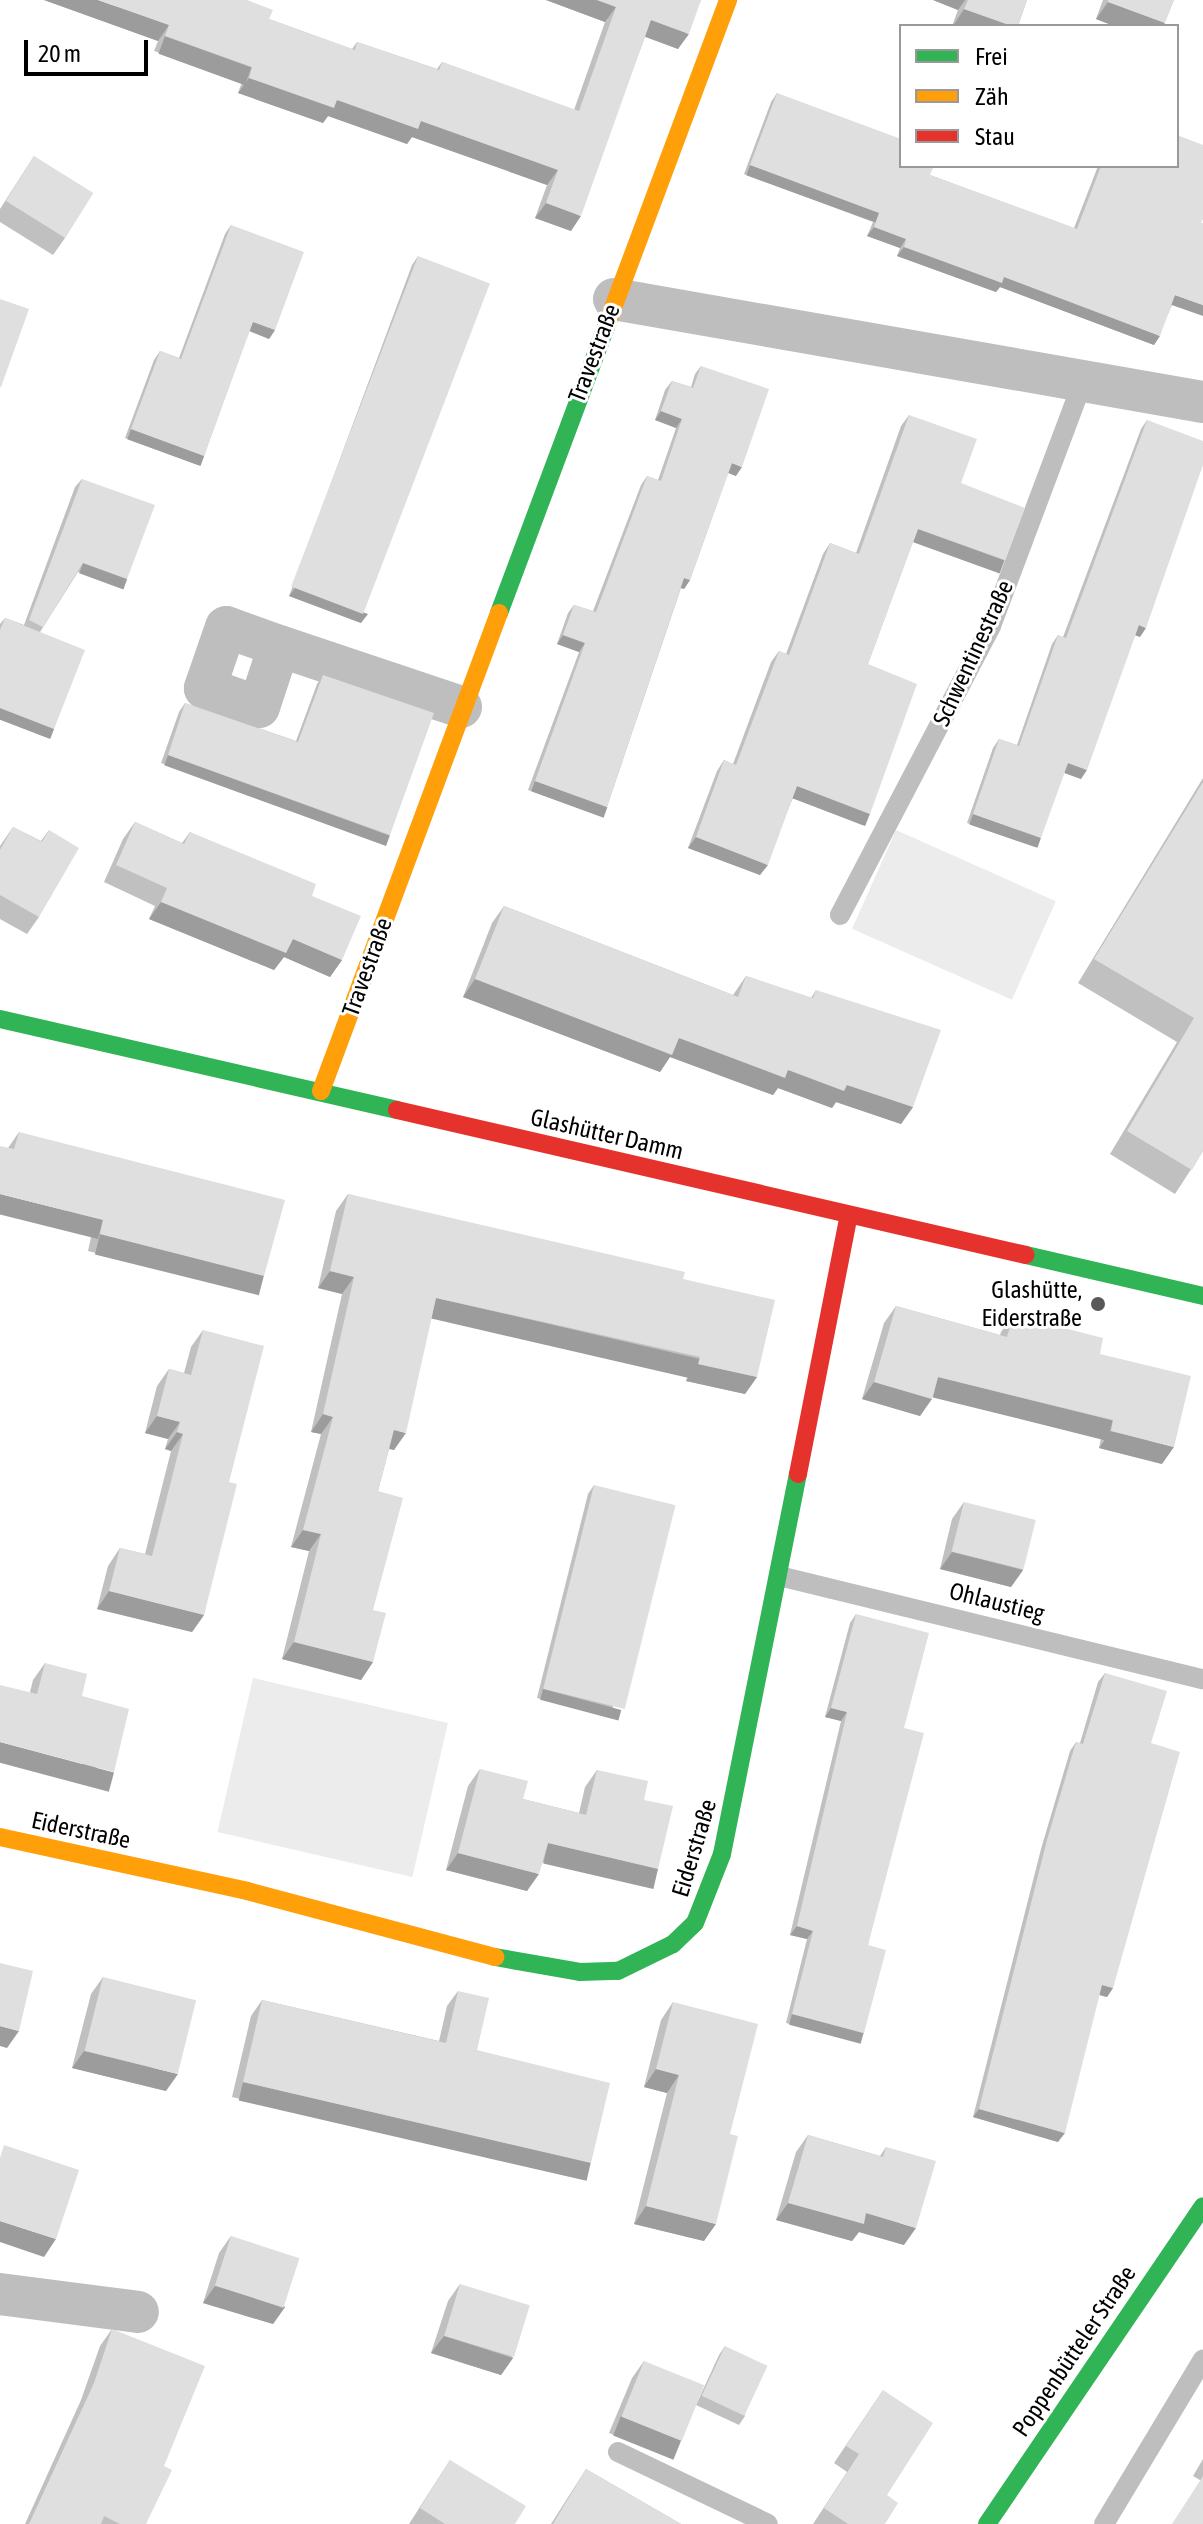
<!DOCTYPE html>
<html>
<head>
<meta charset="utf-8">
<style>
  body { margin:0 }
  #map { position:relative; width:1203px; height:2524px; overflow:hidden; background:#fff; font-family:"Asap Condensed",sans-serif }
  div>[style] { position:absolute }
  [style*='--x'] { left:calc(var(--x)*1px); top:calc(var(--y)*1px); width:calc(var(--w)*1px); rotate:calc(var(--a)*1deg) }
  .green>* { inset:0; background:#ececec; transform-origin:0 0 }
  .lane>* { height:20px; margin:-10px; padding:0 10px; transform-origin:10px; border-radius:10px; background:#bebebe }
  .street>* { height:42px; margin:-21px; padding:0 21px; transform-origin:21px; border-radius:21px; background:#bebebe }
  .fast>* { height:18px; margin:-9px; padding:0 9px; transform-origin:9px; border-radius:9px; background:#30b455 }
  .slow>* { height:18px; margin:-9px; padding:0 9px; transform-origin:9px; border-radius:9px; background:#ff9f0a }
  .jam>* { height:18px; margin:-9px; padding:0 9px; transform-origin:9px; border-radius:9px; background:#e5322d }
  .wall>* { inset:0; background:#c0c0c0 }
  .shaded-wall>* { inset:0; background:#9c9c9c; transform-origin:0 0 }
  .building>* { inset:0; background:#dfdfdf; transform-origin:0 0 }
  .dots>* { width:22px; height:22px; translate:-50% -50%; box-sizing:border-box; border:4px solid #fff; border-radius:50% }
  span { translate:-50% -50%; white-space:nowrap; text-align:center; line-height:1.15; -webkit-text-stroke:6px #fff; paint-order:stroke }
  .street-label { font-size:24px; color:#000 }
  .poi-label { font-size:24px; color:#000 }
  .right { translate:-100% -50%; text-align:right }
  .legend { position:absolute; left:899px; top:24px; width:280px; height:144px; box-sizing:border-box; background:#fff; border:2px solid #999; margin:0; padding:10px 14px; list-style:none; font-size:24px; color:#000 }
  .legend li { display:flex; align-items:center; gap:16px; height:40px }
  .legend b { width:40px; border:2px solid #999 }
  .scale { position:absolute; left:24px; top:40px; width:124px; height:36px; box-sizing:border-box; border:4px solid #000; border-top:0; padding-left:10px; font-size:24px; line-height:28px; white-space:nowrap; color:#000; -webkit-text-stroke:6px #fff; paint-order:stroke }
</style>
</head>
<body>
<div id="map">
  <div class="green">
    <div style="left:896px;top:830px;width:175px;height:108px;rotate:24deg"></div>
    <div style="left:253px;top:1678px;width:200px;height:158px;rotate:13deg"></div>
  </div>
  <div class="lane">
    <div style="--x:840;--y:915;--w:326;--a:-62.4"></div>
    <div style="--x:991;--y:626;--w:262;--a:-69.4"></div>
    <div style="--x:779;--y:1576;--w:436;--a:13.7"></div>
    <div style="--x:618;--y:2452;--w:166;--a:25.6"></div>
    <div style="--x:1104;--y:2524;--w:192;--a:-59"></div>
  </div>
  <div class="street">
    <div style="--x:614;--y:299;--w:598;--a:9.92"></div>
    <div style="--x:279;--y:646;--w:56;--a:-160.3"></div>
    <div style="--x:226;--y:627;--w:65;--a:109"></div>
    <div style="--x:205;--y:688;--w:57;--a:19.4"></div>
    <div style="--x:259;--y:707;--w:64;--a:-71.8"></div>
    <div style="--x:279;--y:646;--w:192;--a:18.5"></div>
    <div style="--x:0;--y:2294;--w:139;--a:7.4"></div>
  </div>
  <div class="fast">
    <div style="--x:499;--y:613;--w:309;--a:-69.5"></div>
    <div style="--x:0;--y:1019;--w:407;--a:12.9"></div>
    <div style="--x:1026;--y:1255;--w:182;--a:13"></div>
    <div style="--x:495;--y:1957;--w:86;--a:10"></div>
    <div style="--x:580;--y:1972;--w:38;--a:-2"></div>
    <div style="--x:618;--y:1971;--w:61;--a:-26.1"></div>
    <div style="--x:673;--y:1944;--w:30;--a:-44"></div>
    <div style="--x:695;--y:1923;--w:74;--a:-68.6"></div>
    <div style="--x:722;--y:1854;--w:388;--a:-78.7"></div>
    <div style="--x:987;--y:2524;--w:384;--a:-55.8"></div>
  </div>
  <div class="slow">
    <div style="--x:607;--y:324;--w:346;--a:-69.5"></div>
    <div style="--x:321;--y:1091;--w:510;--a:-69.58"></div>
    <div style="--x:0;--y:1837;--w:253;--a:12.3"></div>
    <div style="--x:247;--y:1891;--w:257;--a:14.9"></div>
  </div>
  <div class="jam">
    <div style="--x:397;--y:1110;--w:645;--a:12.98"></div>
    <div style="--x:798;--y:1474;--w:264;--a:-78.9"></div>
  </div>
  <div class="wall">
    <div style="clip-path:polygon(44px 0,269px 19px,352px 49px,357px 42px,437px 69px,442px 62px,574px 110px,605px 22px,546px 0,701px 0,678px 49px,645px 37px,571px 231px,535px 218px,547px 185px,412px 137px,407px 144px,328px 116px,323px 123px,238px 93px,242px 82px,154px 51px,158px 41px)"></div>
    <div style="clip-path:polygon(933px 0,1027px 0,1018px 26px,952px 26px,958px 10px)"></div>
    <div style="clip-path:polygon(1103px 0,1174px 0,1163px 26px,1114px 26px,1096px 19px)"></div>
    <div style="clip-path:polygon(777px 93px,900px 156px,930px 175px,1074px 228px,1098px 166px,1177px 166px,1172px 305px,1154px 345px,1000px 287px,996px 292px,897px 256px,900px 248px,867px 236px,873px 222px,744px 174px,771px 102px)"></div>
    <div style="clip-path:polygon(34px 156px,65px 238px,53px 255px,0 222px,0 209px)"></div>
    <div style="clip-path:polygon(231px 225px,275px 330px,269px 339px,249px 331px,204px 456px,198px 465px,125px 438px,154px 360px,160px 351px,179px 358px,225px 234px)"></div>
    <div style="clip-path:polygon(418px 256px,361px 623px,289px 596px,412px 265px)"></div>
    <div style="clip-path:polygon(701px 366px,736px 476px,728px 473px,690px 580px,684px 589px,681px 588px,607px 807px,600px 816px,528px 790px,579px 652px,557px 644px,568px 613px,574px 605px,593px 611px,641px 485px,647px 476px,658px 480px,676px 428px,655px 420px,665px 390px,672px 381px,691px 387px,695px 374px)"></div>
    <div style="clip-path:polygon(909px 415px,961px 483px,1005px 560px,998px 571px,913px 541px,868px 664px,870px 814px,862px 825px,793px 798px,760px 875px,688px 848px,717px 771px,724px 760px,733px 764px,771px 662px,779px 651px,786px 654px,823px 554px,830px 543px,856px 553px,901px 426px)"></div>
    <div style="clip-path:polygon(1147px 420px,1140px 637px,1135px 635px,1081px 779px,1064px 773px,1035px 847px,967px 823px,993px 748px,999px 739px,1017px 745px,1052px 644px,1058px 635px,1063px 637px,1141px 429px)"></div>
    <div style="clip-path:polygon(82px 479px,127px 579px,121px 588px,78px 572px,40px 632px,54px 729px,48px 738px,0 719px,0 624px,5px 618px,24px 625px,75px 487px)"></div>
    <div style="clip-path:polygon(323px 675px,390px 835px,384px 844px,161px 763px,179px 712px,185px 703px,296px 741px,317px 684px)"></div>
    <div style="clip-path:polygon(1203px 778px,1203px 1151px,1175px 1194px,1110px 1154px,1177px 1042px,1078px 983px)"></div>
    <div style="clip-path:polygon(135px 822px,182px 843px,190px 832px,312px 896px,342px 960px,330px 977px,284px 957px,274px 970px,149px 919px,155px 906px,104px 882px,123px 839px)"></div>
    <div style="clip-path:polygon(13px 827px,41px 841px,49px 830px,39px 917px,27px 934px,0 919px,0 846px)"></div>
    <div style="clip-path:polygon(504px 906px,733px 995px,746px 976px,811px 998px,816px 990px,913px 1107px,901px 1124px,836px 1102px,832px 1108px,778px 1088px,773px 1095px,670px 1057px,660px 1072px,463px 997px,492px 923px)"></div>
    <div style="clip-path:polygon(19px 1132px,264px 1276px,252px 1293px,88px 1251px,91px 1237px,8px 1148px)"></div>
    <div style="clip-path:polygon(348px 1194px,683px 1279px,757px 1377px,745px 1394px,686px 1381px,688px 1374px,432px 1316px,394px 1450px,389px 1449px,378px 1491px,373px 1610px,373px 1662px,361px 1680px,282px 1659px,309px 1551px,291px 1547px,321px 1434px,311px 1432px,342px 1294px,318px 1288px,336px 1211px)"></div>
    <div style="clip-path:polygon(896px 1306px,1000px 1335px,1001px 1332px,1013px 1315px,1100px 1354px,1162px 1464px,1099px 1448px,1101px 1438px,933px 1396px,920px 1416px,862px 1399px,884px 1323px)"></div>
    <div style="clip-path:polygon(203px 1330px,229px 1482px,204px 1615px,192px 1632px,97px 1609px,108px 1566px,120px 1548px,145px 1554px,171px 1451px,165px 1449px,168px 1439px,145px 1433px,157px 1386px,169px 1369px,184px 1373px,191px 1347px)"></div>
    <div style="clip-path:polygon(594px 1485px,614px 1719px,537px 1698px,588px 1494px)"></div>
    <div style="clip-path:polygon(964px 1502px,1023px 1570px,1011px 1587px,940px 1569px,952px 1519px)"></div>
    <div style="clip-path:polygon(856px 1614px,904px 1728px,868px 1945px,864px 2033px,858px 2042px,786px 2023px,807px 1939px,790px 1935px,841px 1721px,825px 1717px,850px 1623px)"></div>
    <div style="clip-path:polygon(45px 1663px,82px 1696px,101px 1789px,30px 1692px,33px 1680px)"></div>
    <div style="clip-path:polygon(1105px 1673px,1151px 1743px,1113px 1988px,1107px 1997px,1099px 1995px,1058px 2142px,973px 2117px,1041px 1849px,1070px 1751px,1076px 1742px,1080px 1743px,1098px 1682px)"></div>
    <div style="clip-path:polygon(480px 1769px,523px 1799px,579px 1813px,585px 1787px,597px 1770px,644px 1800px,658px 1869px,646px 1886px,543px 1862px,527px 1891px,446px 1870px,468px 1786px)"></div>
    <div style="clip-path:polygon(103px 1977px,166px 2091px,72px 2068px,91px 1994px)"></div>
    <div style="clip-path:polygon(458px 1991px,477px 2050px,591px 2163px,580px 2179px,232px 2097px,251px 2016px,262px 2000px,439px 2041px,447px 2006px)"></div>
    <div style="clip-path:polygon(673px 2002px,730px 2134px,704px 2241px,634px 2224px,667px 2093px,644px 2087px,661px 2020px)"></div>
    <div style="clip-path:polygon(808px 2135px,880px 2156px,886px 2147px,904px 2245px,859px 2232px,852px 2241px,776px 2220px,796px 2152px)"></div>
    <div style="clip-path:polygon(231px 2236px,285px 2307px,273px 2324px,203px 2303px,219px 2253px)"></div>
    <div style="clip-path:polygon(460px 2284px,513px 2358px,501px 2375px,431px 2353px,448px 2301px)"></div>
    <div style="clip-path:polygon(112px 2329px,164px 2466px,146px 2524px,25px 2524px,81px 2400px,100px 2346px)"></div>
    <div style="clip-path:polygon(725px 2346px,745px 2416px,739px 2425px,696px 2405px,719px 2355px)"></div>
    <div style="clip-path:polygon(644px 2361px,669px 2457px,609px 2433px,632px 2378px)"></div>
    <div style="clip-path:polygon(883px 2390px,887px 2495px,885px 2524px,813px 2524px,847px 2472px,834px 2463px)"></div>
    <div style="clip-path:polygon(1203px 2459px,1203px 2524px,1200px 2480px,1193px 2476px)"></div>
    <div style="clip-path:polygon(450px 2460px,515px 2524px,409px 2524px)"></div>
    <div style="clip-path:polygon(586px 2469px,681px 2524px,551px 2524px)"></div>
  </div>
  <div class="shaded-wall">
    <div style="clip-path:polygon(44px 0,98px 0,169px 25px,158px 41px)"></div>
    <div style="clip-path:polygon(546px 0,597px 0,616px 7px,605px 22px)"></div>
    <div style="clip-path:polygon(933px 0,965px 0,958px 10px)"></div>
    <div style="clip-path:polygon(1108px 2px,1165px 23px,1163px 26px,1114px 26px,1096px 19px)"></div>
    <div style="clip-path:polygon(964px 9px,1012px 26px,953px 26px)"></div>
    <div style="clip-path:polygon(651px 20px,689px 34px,678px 49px,641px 35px)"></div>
    <div style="left:165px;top:36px;width:92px;height:19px;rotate:20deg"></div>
    <div style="clip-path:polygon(249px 78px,421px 121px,558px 170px,547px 185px,412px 137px,407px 144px,328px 116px,323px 123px,238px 93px)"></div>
    <div style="left:750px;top:165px;width:138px;height:11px;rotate:20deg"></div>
    <div style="clip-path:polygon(546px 203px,581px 216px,571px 231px,535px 218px)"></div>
    <div style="clip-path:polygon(874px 227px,906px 239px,900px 248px,867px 236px)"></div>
    <div style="clip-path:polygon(904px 247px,1004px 277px,1160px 336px,1154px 345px,1000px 287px,996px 292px,897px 256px)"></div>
    <div style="clip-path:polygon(1175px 295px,1203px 305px,1203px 316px,1169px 304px)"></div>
    <div style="clip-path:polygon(253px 322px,275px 330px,269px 339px,247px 330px)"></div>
    <div style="clip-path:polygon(661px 411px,682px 419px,676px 428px,655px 420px)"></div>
    <div style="left:131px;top:429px;width:78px;height:11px;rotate:20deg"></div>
    <div style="clip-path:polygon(732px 463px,742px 467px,736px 476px,726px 472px)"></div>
    <div style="left:918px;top:529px;width:92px;height:14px;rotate:20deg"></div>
    <div style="left:83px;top:563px;width:47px;height:11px;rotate:20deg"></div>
    <div style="clip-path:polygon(684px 578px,690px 580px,684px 589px,678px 587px)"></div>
    <div style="clip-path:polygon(295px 588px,368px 614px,361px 623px,289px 596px)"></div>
    <div style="clip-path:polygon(1139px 625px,1146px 628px,1140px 637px,1132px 634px)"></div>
    <div style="clip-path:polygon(563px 635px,585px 643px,579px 652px,557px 644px)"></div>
    <div style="left:0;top:708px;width:58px;height:11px;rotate:21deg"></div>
    <div style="left:168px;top:755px;width:236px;height:11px;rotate:20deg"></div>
    <div style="clip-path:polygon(1068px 763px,1087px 770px,1081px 779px,1062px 772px)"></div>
    <div style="left:535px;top:781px;width:77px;height:11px;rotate:20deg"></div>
    <div style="left:797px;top:786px;width:78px;height:13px;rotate:21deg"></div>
    <div style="left:973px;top:814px;width:72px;height:11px;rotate:19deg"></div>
    <div style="clip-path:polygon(696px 837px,768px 865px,760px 875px,688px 848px)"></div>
    <div style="clip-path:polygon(161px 902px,293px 939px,342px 960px,330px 977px,284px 957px,274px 970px,149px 919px)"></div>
    <div style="clip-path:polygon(475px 979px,788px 1070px,847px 1085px,913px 1107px,901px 1124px,836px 1102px,832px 1108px,778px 1088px,773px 1095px,670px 1057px,660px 1072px,463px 997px)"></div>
    <div style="left:0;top:1194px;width:106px;height:20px;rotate:14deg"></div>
    <div style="left:100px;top:1234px;width:169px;height:21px;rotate:14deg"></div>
    <div style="clip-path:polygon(330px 1271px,354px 1277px,342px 1294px,318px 1288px)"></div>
    <div style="left:436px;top:1298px;width:271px;height:21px;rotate:13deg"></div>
    <div style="clip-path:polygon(698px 1364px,757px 1377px,745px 1394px,686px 1381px)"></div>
    <div style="left:938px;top:1377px;width:180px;height:21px;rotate:14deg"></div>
    <div style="clip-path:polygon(874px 1382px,932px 1399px,920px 1416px,862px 1399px)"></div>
    <div style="clip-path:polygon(323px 1414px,333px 1417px,321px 1434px,311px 1432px)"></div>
    <div style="clip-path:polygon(157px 1416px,180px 1422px,168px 1439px,145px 1433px)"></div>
    <div style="clip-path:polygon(394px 1430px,406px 1433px,394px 1450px,382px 1447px)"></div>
    <div style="clip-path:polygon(1111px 1431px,1174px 1447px,1162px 1464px,1099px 1448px)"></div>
    <div style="clip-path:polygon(177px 1432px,183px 1434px,171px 1451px,165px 1449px)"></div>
    <div style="clip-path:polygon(303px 1530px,321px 1534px,309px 1551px,291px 1547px)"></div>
    <div style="clip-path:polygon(952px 1552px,1023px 1570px,1011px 1587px,940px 1569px)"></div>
    <div style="clip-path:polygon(109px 1591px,204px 1615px,192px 1632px,97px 1609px)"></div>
    <div style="clip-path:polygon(294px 1642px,373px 1662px,361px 1680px,282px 1659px)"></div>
    <div style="left:543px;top:1689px;width:81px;height:11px;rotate:15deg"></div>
    <div style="clip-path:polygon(831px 1708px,847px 1712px,841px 1721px,825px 1717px)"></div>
    <div style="left:0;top:1742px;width:118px;height:20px;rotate:15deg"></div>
    <div style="left:548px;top:1843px;width:113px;height:21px;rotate:13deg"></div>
    <div style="clip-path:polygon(458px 1853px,539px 1874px,527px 1891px,446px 1870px)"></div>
    <div style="clip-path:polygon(797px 1926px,813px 1931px,807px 1939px,790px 1935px)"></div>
    <div style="clip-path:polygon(1102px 1985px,1113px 1988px,1107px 1997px,1096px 1994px)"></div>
    <div style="left:792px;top:2014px;width:74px;height:11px;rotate:15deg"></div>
    <div style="clip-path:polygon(0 2026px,19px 2031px,7px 2048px,0 2046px)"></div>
    <div style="clip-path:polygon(84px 2051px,178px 2074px,166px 2091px,72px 2068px)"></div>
    <div style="clip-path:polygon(656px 2069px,679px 2075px,667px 2093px,644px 2087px)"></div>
    <div style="left:243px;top:2082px;width:357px;height:19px;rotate:13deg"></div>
    <div style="clip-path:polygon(979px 2109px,1065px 2133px,1058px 2142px,973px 2117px)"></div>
    <div style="clip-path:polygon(788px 2203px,866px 2213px,916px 2228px,904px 2245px,859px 2232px,852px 2241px,776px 2220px)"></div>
    <div style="clip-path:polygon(646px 2206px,716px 2224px,704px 2241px,634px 2224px)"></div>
    <div style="clip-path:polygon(0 2221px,56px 2239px,44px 2257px,0 2242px)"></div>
    <div style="clip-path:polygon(215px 2286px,285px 2307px,273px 2324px,203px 2303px)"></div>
    <div style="clip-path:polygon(444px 2336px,513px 2358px,501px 2375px,431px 2353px)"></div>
    <div style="left:621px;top:2416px;width:65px;height:21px;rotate:22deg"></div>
  </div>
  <div class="building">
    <div style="clip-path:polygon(98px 0,247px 0,273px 10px,269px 19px,355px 50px,357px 42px,439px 70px,442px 62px,579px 111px,616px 7px,597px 0,701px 0,689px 34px,651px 20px,581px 216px,546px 203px,558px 170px,421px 121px,418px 129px,337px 100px,334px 108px,249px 78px,252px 67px,165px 36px,169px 25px)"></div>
    <div style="clip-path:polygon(968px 0,1027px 0,1018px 26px,1012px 26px,964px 9px)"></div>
    <div style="clip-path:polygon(1108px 0,1174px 0,1165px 23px,1108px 2px)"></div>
    <div style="clip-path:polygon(777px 93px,901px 139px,901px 166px,928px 166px,933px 168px,930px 175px,1077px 229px,1101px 166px,1177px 166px,1177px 135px,1203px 145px,1203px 219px,1201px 223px,1203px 223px,1203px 305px,1175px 295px,1160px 336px,1004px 277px,1002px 283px,904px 247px,906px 239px,874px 227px,879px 213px,750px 165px)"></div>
    <div style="left:34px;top:156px;width:70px;height:53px;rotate:32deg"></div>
    <div style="clip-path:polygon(231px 225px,304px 252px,275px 330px,253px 322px,204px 456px,131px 429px,160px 351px,181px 359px)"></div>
    <div style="left:418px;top:256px;width:77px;height:354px;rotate:21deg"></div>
    <div style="clip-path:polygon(0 299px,29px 309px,1px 387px,0 387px)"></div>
    <div style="clip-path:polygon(701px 366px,769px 389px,742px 467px,732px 463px,690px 580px,684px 578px,607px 807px,535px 781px,585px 643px,563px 635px,574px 605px,596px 612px,647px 476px,661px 481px,682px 419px,661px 411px,672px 381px,693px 388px)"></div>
    <div style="clip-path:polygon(909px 415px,977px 439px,961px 483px,1025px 508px,1005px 560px,918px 529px,868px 664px,917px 684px,870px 814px,797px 786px,768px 865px,696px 837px,724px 760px,736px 765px,779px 651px,789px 655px,830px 543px,859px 554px)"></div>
    <div style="clip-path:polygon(1147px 420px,1203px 441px,1203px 465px,1146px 628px,1139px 625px,1087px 770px,1068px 763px,1041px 838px,973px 814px,999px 739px,1019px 746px,1058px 635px,1066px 638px)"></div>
    <div style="clip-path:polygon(82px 479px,155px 505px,127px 579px,83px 563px,43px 627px,29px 620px)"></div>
    <div style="clip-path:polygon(5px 618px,85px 650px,54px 729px,0 708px,0 630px)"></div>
    <div style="clip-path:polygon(323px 675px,434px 713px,390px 835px,168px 755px,185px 703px,298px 742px)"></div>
    <div style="clip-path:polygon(1203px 782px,1203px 1151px,1192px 1170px,1127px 1131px,1194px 1018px,1094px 959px)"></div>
    <div style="clip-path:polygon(135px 822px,184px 844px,190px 832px,316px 884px,312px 896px,361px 916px,342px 960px,293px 939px,286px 953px,161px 902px,167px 888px,116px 865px)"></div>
    <div style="clip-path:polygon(13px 827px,42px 842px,49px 830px,79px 848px,39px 917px,0 895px,0 850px)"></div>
    <div style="clip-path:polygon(504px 906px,738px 997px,746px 976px,813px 998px,816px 990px,941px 1030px,913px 1107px,847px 1085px,844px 1091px,788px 1070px,785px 1078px,679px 1038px,672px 1055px,475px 979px)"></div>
    <div style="clip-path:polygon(19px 1132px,285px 1200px,264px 1276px,100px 1234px,103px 1220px,0 1194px,0 1146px,14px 1149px)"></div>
    <div style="clip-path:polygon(348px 1194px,685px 1272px,683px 1279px,775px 1300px,757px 1377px,698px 1364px,700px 1357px,436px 1298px,406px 1433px,394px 1430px,378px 1491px,403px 1498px,373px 1610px,386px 1613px,373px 1662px,294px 1642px,321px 1534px,303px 1530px,333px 1417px,323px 1414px,354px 1277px,330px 1271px)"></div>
    <div style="clip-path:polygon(896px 1306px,1007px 1337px,1013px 1315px,1103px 1338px,1100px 1354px,1191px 1376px,1174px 1447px,1111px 1431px,1113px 1420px,938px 1377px,932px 1399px,874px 1382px)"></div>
    <div style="clip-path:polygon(203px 1330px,264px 1346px,229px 1482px,237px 1484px,204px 1615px,109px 1591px,120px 1548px,152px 1556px,183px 1434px,177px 1432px,180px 1422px,157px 1416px,169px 1369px,191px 1375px)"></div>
    <div style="left:594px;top:1485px;width:84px;height:210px;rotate:14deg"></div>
    <div style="left:964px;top:1502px;width:74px;height:51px;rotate:14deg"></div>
    <div style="clip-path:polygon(856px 1614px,929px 1633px,904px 1728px,924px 1733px,868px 1945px,886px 1950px,864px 2033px,792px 2014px,813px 1931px,797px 1926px,847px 1712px,831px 1708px)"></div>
    <div style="clip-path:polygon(45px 1663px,87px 1674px,82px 1696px,129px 1709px,114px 1772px,0 1742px,0 1685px,37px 1694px)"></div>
    <div style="clip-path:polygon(1105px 1673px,1167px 1691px,1151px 1743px,1180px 1752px,1113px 1988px,1102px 1985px,1065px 2133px,979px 2109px,1047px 1840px,1076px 1742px,1083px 1744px)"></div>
    <div style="clip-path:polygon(480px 1769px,528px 1781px,523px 1799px,586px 1815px,597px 1770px,648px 1781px,644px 1800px,673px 1806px,658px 1869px,548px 1843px,539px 1874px,458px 1853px)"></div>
    <div style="clip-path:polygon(0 1963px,33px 1971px,19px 2031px,0 2026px)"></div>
    <div style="left:103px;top:1977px;width:96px;height:76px;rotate:14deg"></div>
    <div style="clip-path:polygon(458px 1991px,489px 1998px,477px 2050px,610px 2083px,591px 2163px,243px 2082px,262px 2000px,446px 2043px)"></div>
    <div style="clip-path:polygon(673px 2002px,758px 2024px,730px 2134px,738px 2136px,716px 2224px,646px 2206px,679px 2075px,656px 2069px)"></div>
    <div style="clip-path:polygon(808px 2135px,883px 2157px,886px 2147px,936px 2161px,916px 2228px,866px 2213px,864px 2224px,788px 2203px)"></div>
    <div style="clip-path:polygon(4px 2145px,79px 2170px,56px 2239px,0 2221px,0 2158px)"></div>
    <div style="left:231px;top:2236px;width:72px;height:52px;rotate:18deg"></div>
    <div style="left:460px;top:2284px;width:73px;height:54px;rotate:17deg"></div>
    <div style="clip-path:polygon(112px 2329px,205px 2366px,164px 2466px,172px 2470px,146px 2524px,120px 2524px,104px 2516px,101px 2524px,29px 2524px,94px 2383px)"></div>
    <div style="left:725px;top:2346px;width:47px;height:55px;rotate:25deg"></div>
    <div style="left:644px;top:2361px;width:65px;height:60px;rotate:22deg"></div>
    <div style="clip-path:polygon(883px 2390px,933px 2423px,887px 2495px,898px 2503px,885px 2524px,848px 2524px,824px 2508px,859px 2454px,846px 2446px)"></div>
    <div style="clip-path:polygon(450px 2460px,526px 2506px,515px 2524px,445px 2524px,420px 2508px)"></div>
    <div style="clip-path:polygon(586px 2469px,681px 2524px,553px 2524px)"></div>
    <div style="clip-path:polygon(1203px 2476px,1203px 2524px,1172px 2524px)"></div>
  </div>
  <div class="dots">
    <div style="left:1098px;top:1304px;background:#595959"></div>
  </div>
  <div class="street-label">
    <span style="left:594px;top:353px;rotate:-69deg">Travestraße</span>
    <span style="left:973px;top:653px;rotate:-65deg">Schwentinestraße</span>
    <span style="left:367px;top:967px;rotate:-70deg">Travestraße</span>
    <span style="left:607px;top:1134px;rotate:13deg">Glashütter Damm</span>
    <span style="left:997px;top:1602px;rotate:14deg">Ohlaustieg</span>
    <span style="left:81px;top:1830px;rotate:12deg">Eiderstraße</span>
    <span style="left:694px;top:1848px;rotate:-73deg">Eiderstraße</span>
    <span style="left:1074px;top:2351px;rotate:-56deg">Poppenbütteler Straße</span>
  </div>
  <div class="poi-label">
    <span class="right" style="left:1082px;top:1304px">Glashütte,<br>Eiderstraße</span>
  </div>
  <ul class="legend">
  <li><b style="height:10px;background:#30b455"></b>Frei</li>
  <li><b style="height:10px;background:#ff9f0a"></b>Zäh</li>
  <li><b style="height:10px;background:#e5322d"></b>Stau</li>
  </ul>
  <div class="scale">20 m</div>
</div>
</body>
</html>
